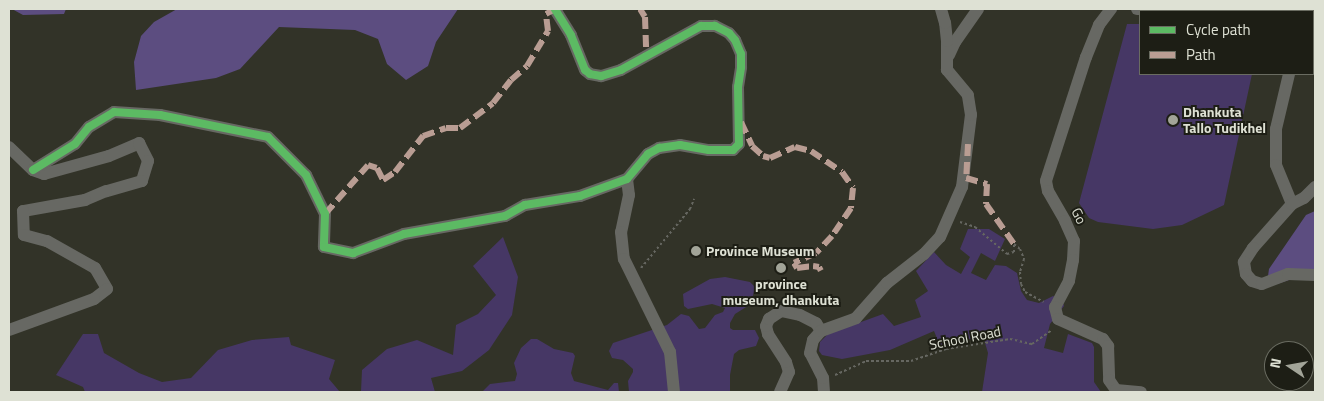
<!DOCTYPE html>
<html>
<head>
<meta charset="utf-8">
<style>
  body { margin:0 }
  #map { position:relative; width:1324px; height:401px; overflow:hidden; background:#323328; font-family:"Titillium Web",sans-serif }
  div>[style] { position:absolute }
  [style*='--x'] { left:calc(var(--x)*1px); top:calc(var(--y)*1px); width:calc(var(--w)*1px); rotate:calc(var(--a)*1deg) }
  .green>* { inset:0; background:#463765 }
  .forest>* { inset:0; background:#5c4d80 }
  .path>* { height:2px; margin-top:-1px; transform-origin:0; background:repeating-linear-gradient(90deg,#666761 0 2.5px,transparent 0 5px) }
  .street>* { height:12px; margin:-6px; padding:0 6px; transform-origin:6px; border-radius:6px; background:#676863 }
  .quiet>* { height:6px; margin-top:-3px; transform-origin:0; background:repeating-linear-gradient(90deg,#b99d93 0 12px,transparent 0 18px) }
  .cycleway>* { height:8px; margin:-4px; padding:0 4px; transform-origin:4px; border-radius:4px; background:#5cba63 }
  .dots>* { width:14px; height:14px; translate:-50% -50%; box-sizing:border-box; border:2px solid #1d1e15; border-radius:50% }
  span { translate:-50% -50%; white-space:nowrap; text-align:center; line-height:1.15; -webkit-text-stroke:4px #1d1e15; paint-order:stroke }
  .poi-label { font-size:14px; color:#dee1d4; font-weight:700 }
  .left { translate:0 -50%; text-align:left }
  .street-label { font-size:14px; color:#dee1d4 }
  .frame { position:absolute; inset:0; border:10px solid #dee1d4; pointer-events:none }
  .legend { position:absolute; left:1139px; top:10px; width:175px; height:65px; box-sizing:border-box; background:#1d1e15; border:1px solid #6a6c61; margin:0; padding:6px 9px; list-style:none; font-size:15px; color:#dee1d4 }
  .legend li { display:flex; align-items:center; gap:10px; height:25px }
  .legend b { width:25px; border:1px solid #6a6c61 }
  .north { position:absolute; left:1264px; top:341px; width:50px; height:50px; box-sizing:border-box; background:#1d1e15; border:1px solid #6a6c61; border-radius:50%; rotate:282deg; font-size:14px; font-weight:700; line-height:20px; text-align:center; color:#dee1d4 }
  .north::after { content:''; display:block; margin:auto; width:18px; height:22px; background:#a2a498; clip-path:polygon(50% 0,100% 100%,50% 72%,0 100%) }
</style>
</head>
<body>
<div id="map">
  <div class="green">
    <div style="clip-path:polygon(1127px 24px,1140px 24px,1140px 74px,1252px 74px,1224px 205px,1182px 225px,1153px 229px,1098px 222px,1089px 218px,1079px 203px)"></div>
    <div style="clip-path:polygon(968px 229px,989px 229px,1005px 239px,995px 261px,981px 253px,971px 273px,986px 280px,995px 265px,1006px 266px,1017px 273px,1021px 291px,1027px 300px,1039px 303px,1053px 296px,1062px 300px,1064px 306px,1050px 324px,1044px 348px,1063px 353px,1068px 334px,1092px 343px,1094px 347px,1094px 382px,1101px 392px,982px 392px,988px 353px,983px 336px,940px 346px,934px 331px,890px 350px,842px 359px,822px 355px,819px 351px,820px 342px,828px 334px,883px 314px,894px 326px,921px 317px,915px 300px,928px 291px,916px 271px,934px 252px,946px 265px,961px 274px,970px 257px,960px 249px)"></div>
    <div style="clip-path:polygon(503px 237px,518px 277px,512px 315px,489px 350px,462px 371px,431px 378px,435px 392px,341px 392px,361px 391px,362px 370px,387px 349px,417px 340px,453px 355px,456px 325px,478px 314px,496px 295px,473px 266px)"></div>
    <div style="clip-path:polygon(725px 277px,750px 282px,755px 287px,751px 304px,735px 314px,730px 323px,730px 328px,733px 330px,755px 330px,759px 338px,756px 346px,739px 350px,734px 354px,730px 375px,730px 392px,629px 392px,628px 381px,633px 372px,633px 369px,623px 360px,612px 358px,609px 351px,613px 343px,667px 325px,681px 314px,689px 316px,699px 329px,705px 328px,715px 315px,723px 312px,725px 308px,712px 304px,688px 309px,684px 306px,683px 294px,710px 279px)"></div>
    <div style="clip-path:polygon(83px 334px,98px 334px,104px 353px,139px 373px,162px 382px,191px 378px,218px 350px,252px 340px,289px 337px,291px 345px,335px 360px,329px 379px,340px 392px,85px 392px,83px 387px,56px 375px)"></div>
    <div style="clip-path:polygon(531px 339px,537px 339px,554px 349px,573px 353px,575px 356px,571px 373px,574px 381px,608px 390px,614px 383px,618px 383px,619px 392px,482px 392px,490px 384px,515px 381px,517px 374px,514px 363px,521px 348px)"></div>
  </div>
  <div class="forest">
    <div style="clip-path:polygon(12px 9px,66px 9px,64px 14px,23px 15px)"></div>
    <div style="clip-path:polygon(177px 9px,458px 9px,436px 42px,428px 66px,406px 80px,387px 64px,378px 39px,355px 30px,279px 27px,240px 69px,216px 78px,136px 90px,134px 62px,141px 36px,154px 22px)"></div>
    <div style="clip-path:polygon(1315px 211px,1315px 273px,1304px 275px,1277px 284px,1268px 276px,1269px 269px,1306px 215px)"></div>
  </div>
  <div class="path">
    <div style="--x:960;--y:222;--w:16;--a:18"></div>
    <div style="--x:975;--y:227;--w:42;--a:40.2"></div>
    <div style="--x:1007;--y:254;--w:7;--a:-16"></div>
    <div style="--x:1014;--y:252;--w:8;--a:-90"></div>
    <div style="--x:1014;--y:244;--w:8;--a:40"></div>
    <div style="--x:1020;--y:249;--w:11;--a:68"></div>
    <div style="--x:1024;--y:259;--w:14;--a:107"></div>
    <div style="--x:1020;--y:272;--w:12;--a:85"></div>
    <div style="--x:1021;--y:284;--w:9;--a:63"></div>
    <div style="--x:1025;--y:292;--w:21;--a:28"></div>
    <div style="--x:641;--y:268;--w:77;--a:-50.3"></div>
    <div style="--x:690;--y:209;--w:11;--a:-68"></div>
    <div style="--x:835;--y:375;--w:34;--a:-24"></div>
    <div style="--x:866;--y:361;--w:45;--a:0"></div>
    <div style="--x:911;--y:361;--w:37;--a:-19"></div>
    <div style="--x:946;--y:349;--w:65;--a:-8.9"></div>
    <div style="--x:1010;--y:339;--w:23;--a:13"></div>
    <div style="--x:1032;--y:344;--w:24;--a:-35"></div>
  </div>
  <div class="street">
    <div style="--x:1111;--y:9;--w:20;--a:127"></div>
    <div style="--x:1099;--y:25;--w:35;--a:112"></div>
    <div style="--x:1086;--y:57;--w:130;--a:107.9"></div>
    <div style="--x:1046;--y:181;--w:10;--a:79"></div>
    <div style="--x:1048;--y:191;--w:34;--a:60"></div>
    <div style="--x:1065;--y:221;--w:22;--a:66"></div>
    <div style="--x:1074;--y:241;--w:19;--a:93"></div>
    <div style="--x:1073;--y:260;--w:21;--a:101"></div>
    <div style="--x:1069;--y:281;--w:30;--a:118"></div>
    <div style="--x:1055;--y:307;--w:12;--a:76"></div>
    <div style="--x:1058;--y:319;--w:49;--a:24"></div>
    <div style="--x:1103;--y:339;--w:9;--a:54"></div>
    <div style="--x:1108;--y:346;--w:34;--a:88"></div>
    <div style="--x:1109;--y:380;--w:12;--a:55"></div>
    <div style="--x:1116;--y:390;--w:25;--a:5"></div>
    <div style="--x:1137;--y:9;--w:12;--a:0"></div>
    <div style="--x:1186;--y:9;--w:4;--a:34"></div>
    <div style="--x:1228;--y:11;--w:15;--a:-8"></div>
    <div style="--x:1243;--y:9;--w:5;--a:22"></div>
    <div style="--x:949;--y:55;--w:14;--a:-65"></div>
    <div style="--x:955;--y:42;--w:40;--a:-55.1"></div>
    <div style="--x:1313;--y:57;--w:2;--a:0"></div>
    <div style="--x:1289;--y:74;--w:57;--a:103.3"></div>
    <div style="--x:1276;--y:129;--w:36;--a:90"></div>
    <div style="--x:1276;--y:165;--w:42;--a:67.7"></div>
    <div style="--x:1292;--y:204;--w:59;--a:131.6"></div>
    <div style="--x:1253;--y:248;--w:17;--a:123"></div>
    <div style="--x:1244;--y:262;--w:12;--a:81"></div>
    <div style="--x:1246;--y:274;--w:9;--a:49"></div>
    <div style="--x:1252;--y:281;--w:10;--a:17"></div>
    <div style="--x:1262;--y:284;--w:28;--a:-21"></div>
    <div style="--x:1288;--y:274;--w:27;--a:2"></div>
    <div style="--x:9;--y:147;--w:33;--a:44"></div>
    <div style="--x:33;--y:170;--w:12;--a:20"></div>
    <div style="--x:44;--y:174;--w:67;--a:-15.5"></div>
    <div style="--x:109;--y:156;--w:33;--a:-23"></div>
    <div style="--x:139;--y:143;--w:20;--a:63"></div>
    <div style="--x:148;--y:161;--w:21;--a:107"></div>
    <div style="--x:142;--y:181;--w:37;--a:164"></div>
    <div style="--x:106;--y:191;--w:23;--a:157"></div>
    <div style="--x:85;--y:200;--w:63;--a:169.9"></div>
    <div style="--x:23;--y:211;--w:24;--a:88"></div>
    <div style="--x:24;--y:235;--w:24;--a:15"></div>
    <div style="--x:47;--y:241;--w:55;--a:29.4"></div>
    <div style="--x:95;--y:268;--w:24;--a:60"></div>
    <div style="--x:107;--y:289;--w:16;--a:142"></div>
    <div style="--x:94;--y:299;--w:90;--a:160"></div>
    <div style="--x:33;--y:170;--w:49;--a:-31.8"></div>
    <div style="--x:75;--y:144;--w:22;--a:-51"></div>
    <div style="--x:89;--y:127;--w:29;--a:-31"></div>
    <div style="--x:114;--y:112;--w:46;--a:3.7"></div>
    <div style="--x:160;--y:115;--w:110;--a:11.5"></div>
    <div style="--x:268;--y:137;--w:54;--a:45"></div>
    <div style="--x:306;--y:175;--w:43;--a:64"></div>
    <div style="--x:325;--y:214;--w:33;--a:92"></div>
    <div style="--x:324;--y:247;--w:30;--a:12"></div>
    <div style="--x:353;--y:253;--w:54;--a:-20.4"></div>
    <div style="--x:404;--y:234;--w:103;--a:-10.1"></div>
    <div style="--x:505;--y:216;--w:23;--a:-29"></div>
    <div style="--x:525;--y:205;--w:56;--a:-9.3"></div>
    <div style="--x:580;--y:196;--w:50;--a:-19.9"></div>
    <div style="--x:627;--y:179;--w:33;--a:-50"></div>
    <div style="--x:648;--y:154;--w:13;--a:-29"></div>
    <div style="--x:659;--y:148;--w:21;--a:-8"></div>
    <div style="--x:680;--y:145;--w:29;--a:10"></div>
    <div style="--x:709;--y:150;--w:24;--a:0"></div>
    <div style="--x:733;--y:150;--w:8;--a:-45"></div>
    <div style="--x:739;--y:144;--w:57;--a:-91"></div>
    <div style="--x:738;--y:87;--w:20;--a:-81"></div>
    <div style="--x:741;--y:67;--w:13;--a:-90"></div>
    <div style="--x:741;--y:54;--w:15;--a:-113"></div>
    <div style="--x:735;--y:40;--w:9;--a:-131"></div>
    <div style="--x:729;--y:33;--w:16;--a:-153"></div>
    <div style="--x:715;--y:26;--w:14;--a:180"></div>
    <div style="--x:701;--y:26;--w:91;--a:151.2"></div>
    <div style="--x:621;--y:70;--w:21;--a:163"></div>
    <div style="--x:601;--y:76;--w:11;--a:-170"></div>
    <div style="--x:590;--y:74;--w:6;--a:-141"></div>
    <div style="--x:585;--y:70;--w:38;--a:-112"></div>
    <div style="--x:571;--y:35;--w:31;--a:-122"></div>
    <div style="--x:627;--y:179;--w:16;--a:83"></div>
    <div style="--x:629;--y:195;--w:38;--a:102"></div>
    <div style="--x:621;--y:232;--w:27;--a:84"></div>
    <div style="--x:624;--y:259;--w:104;--a:63.7"></div>
    <div style="--x:670;--y:352;--w:40;--a:84.3"></div>
    <div style="--x:1292;--y:204;--w:13;--a:-27"></div>
    <div style="--x:1304;--y:198;--w:16;--a:-45"></div>
    <div style="--x:780;--y:392;--w:22;--a:-66"></div>
    <div style="--x:789;--y:372;--w:10;--a:-107"></div>
    <div style="--x:786;--y:362;--w:33;--a:-123"></div>
    <div style="--x:768;--y:334;--w:8;--a:-104"></div>
    <div style="--x:766;--y:326;--w:8;--a:-67"></div>
    <div style="--x:769;--y:319;--w:14;--a:-34"></div>
    <div style="--x:781;--y:311;--w:19;--a:12"></div>
    <div style="--x:800;--y:315;--w:18;--a:27"></div>
    <div style="--x:816;--y:323;--w:9;--a:58"></div>
    <div style="--x:824;--y:392;--w:14;--a:-94"></div>
    <div style="--x:823;--y:378;--w:28;--a:-117"></div>
    <div style="--x:810;--y:353;--w:13;--a:-77"></div>
    <div style="--x:813;--y:340;--w:12;--a:-48"></div>
    <div style="--x:821;--y:331;--w:37;--a:-20"></div>
    <div style="--x:856;--y:318;--w:47;--a:-48.5"></div>
    <div style="--x:887;--y:283;--w:47;--a:-38.1"></div>
    <div style="--x:924;--y:254;--w:23;--a:-47"></div>
    <div style="--x:940;--y:237;--w:55;--a:-66.3"></div>
    <div style="--x:962;--y:187;--w:73;--a:-82.9"></div>
    <div style="--x:971;--y:115;--w:20;--a:-99"></div>
    <div style="--x:968;--y:95;--w:33;--a:-130"></div>
    <div style="--x:947;--y:70;--w:29;--a:-90"></div>
    <div style="--x:947;--y:41;--w:18;--a:-96"></div>
    <div style="--x:945;--y:23;--w:15;--a:-106"></div>
  </div>
  <div class="quiet">
    <div style="--x:640;--y:9;--w:9;--a:58"></div>
    <div style="--x:645;--y:17;--w:38;--a:88"></div>
    <div style="--x:741;--y:122;--w:26;--a:65"></div>
    <div style="--x:752;--y:146;--w:15;--a:42"></div>
    <div style="--x:763;--y:156;--w:7;--a:16"></div>
    <div style="--x:770;--y:158;--w:27;--a:-24"></div>
    <div style="--x:795;--y:147;--w:16;--a:14"></div>
    <div style="--x:811;--y:151;--w:37;--a:34"></div>
    <div style="--x:842;--y:172;--w:19;--a:55"></div>
    <div style="--x:853;--y:188;--w:20;--a:96"></div>
    <div style="--x:851;--y:208;--w:34;--a:124"></div>
    <div style="--x:832;--y:236;--w:23;--a:133"></div>
    <div style="--x:816;--y:253;--w:24;--a:156"></div>
    <div style="--x:794;--y:263;--w:6;--a:59"></div>
    <div style="--x:797;--y:268;--w:16;--a:-7"></div>
    <div style="--x:813;--y:266;--w:6;--a:9"></div>
    <div style="--x:819;--y:267;--w:4;--a:63"></div>
    <div style="--x:968;--y:144;--w:34;--a:93"></div>
    <div style="--x:966;--y:178;--w:22;--a:16"></div>
    <div style="--x:987;--y:184;--w:20;--a:93"></div>
    <div style="--x:986;--y:204;--w:49;--a:55"></div>
    <div style="--x:325;--y:214;--w:65;--a:-48.7"></div>
    <div style="--x:368;--y:165;--w:9;--a:18"></div>
    <div style="--x:377;--y:168;--w:13;--a:63"></div>
    <div style="--x:383;--y:180;--w:14;--a:-34"></div>
    <div style="--x:395;--y:172;--w:46;--a:-52.1"></div>
    <div style="--x:423;--y:136;--w:24;--a:-19"></div>
    <div style="--x:446;--y:128;--w:14;--a:0"></div>
    <div style="--x:460;--y:128;--w:41;--a:-37.1"></div>
    <div style="--x:493;--y:103;--w:29;--a:-52"></div>
    <div style="--x:511;--y:80;--w:21;--a:-41"></div>
    <div style="--x:527;--y:66;--w:41;--a:-59"></div>
    <div style="--x:548;--y:31;--w:17;--a:-97"></div>
    <div style="--x:546;--y:14;--w:10;--a:-29"></div>
  </div>
  <div class="cycleway">
    <div style="--x:33;--y:170;--w:49;--a:-31.8"></div>
    <div style="--x:75;--y:144;--w:22;--a:-51"></div>
    <div style="--x:89;--y:127;--w:29;--a:-31"></div>
    <div style="--x:114;--y:112;--w:46;--a:3.7"></div>
    <div style="--x:160;--y:115;--w:110;--a:11.5"></div>
    <div style="--x:268;--y:137;--w:54;--a:45"></div>
    <div style="--x:306;--y:175;--w:43;--a:64"></div>
    <div style="--x:325;--y:214;--w:33;--a:92"></div>
    <div style="--x:324;--y:247;--w:30;--a:12"></div>
    <div style="--x:353;--y:253;--w:54;--a:-20.4"></div>
    <div style="--x:404;--y:234;--w:103;--a:-10.1"></div>
    <div style="--x:505;--y:216;--w:23;--a:-29"></div>
    <div style="--x:525;--y:205;--w:56;--a:-9.3"></div>
    <div style="--x:580;--y:196;--w:50;--a:-19.9"></div>
    <div style="--x:627;--y:179;--w:33;--a:-50"></div>
    <div style="--x:648;--y:154;--w:13;--a:-29"></div>
    <div style="--x:659;--y:148;--w:21;--a:-8"></div>
    <div style="--x:680;--y:145;--w:29;--a:10"></div>
    <div style="--x:709;--y:150;--w:24;--a:0"></div>
    <div style="--x:733;--y:150;--w:8;--a:-45"></div>
    <div style="--x:739;--y:144;--w:57;--a:-91"></div>
    <div style="--x:738;--y:87;--w:20;--a:-81"></div>
    <div style="--x:741;--y:67;--w:13;--a:-90"></div>
    <div style="--x:741;--y:54;--w:15;--a:-113"></div>
    <div style="--x:735;--y:40;--w:9;--a:-131"></div>
    <div style="--x:729;--y:33;--w:16;--a:-153"></div>
    <div style="--x:715;--y:26;--w:14;--a:180"></div>
    <div style="--x:701;--y:26;--w:91;--a:151.2"></div>
    <div style="--x:621;--y:70;--w:21;--a:163"></div>
    <div style="--x:601;--y:76;--w:11;--a:-170"></div>
    <div style="--x:590;--y:74;--w:6;--a:-141"></div>
    <div style="--x:585;--y:70;--w:38;--a:-112"></div>
    <div style="--x:571;--y:35;--w:31;--a:-122"></div>
  </div>
  <div class="dots">
    <div style="left:1173px;top:120px;background:#a2a498"></div>
    <div style="left:696px;top:251px;background:#a2a498"></div>
    <div style="left:781px;top:268px;background:#a2a498"></div>
  </div>
  <div class="poi-label">
    <span class="left" style="left:1183px;top:120px">Dhankuta<br>Tallo Tudikhel</span>
    <span class="left" style="left:706px;top:251px">Province Museum</span>
    <span style="left:781px;top:292px">province<br>museum, dhankuta</span>
  </div>
  <div class="street-label">
    <span style="left:1079px;top:216px;rotate:63deg">Go</span>
    <span style="left:965px;top:338px;rotate:-11deg">School Road</span>
  </div>
  <div class="frame"></div>
  <ul class="legend">
  <li><b style="height:6px;background:#5cba63"></b>Cycle path</li>
  <li><b style="height:6px;background:#b99d93"></b>Path</li>
  </ul>
  <div class="north">N</div>
</div>
</body>
</html>
